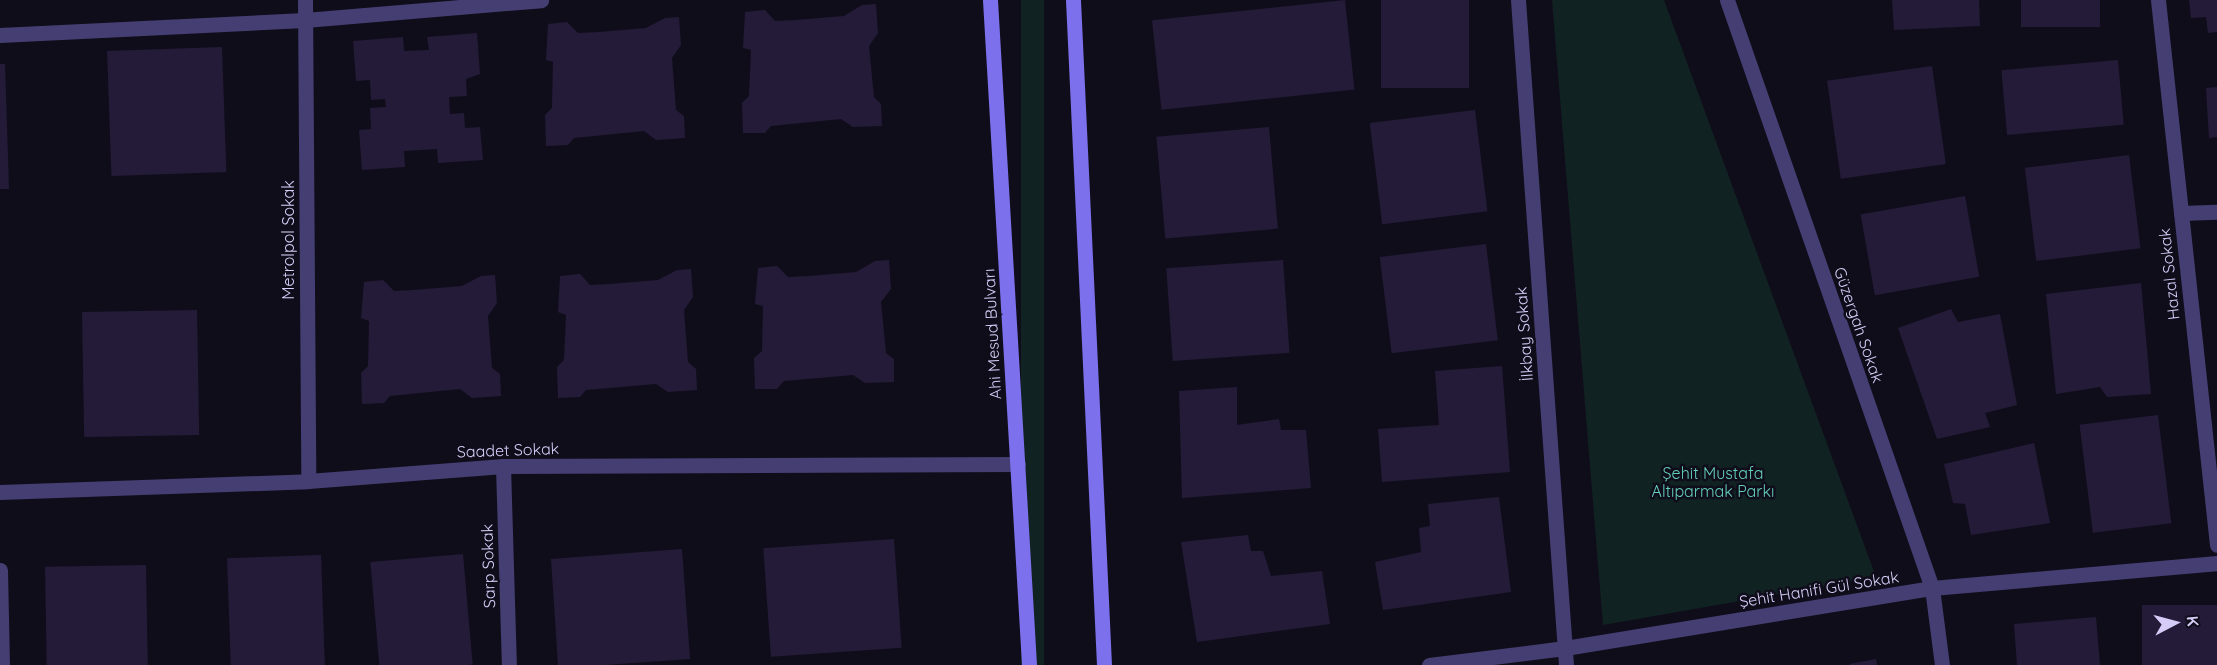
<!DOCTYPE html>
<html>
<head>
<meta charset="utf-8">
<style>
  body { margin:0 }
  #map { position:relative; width:2217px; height:665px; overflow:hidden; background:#100d1a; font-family:Quicksand,sans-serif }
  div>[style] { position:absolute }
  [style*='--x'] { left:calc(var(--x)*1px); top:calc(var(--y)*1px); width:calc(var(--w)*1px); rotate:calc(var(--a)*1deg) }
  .green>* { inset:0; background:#112223; transform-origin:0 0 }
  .building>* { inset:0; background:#241b39; transform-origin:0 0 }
  .street>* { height:15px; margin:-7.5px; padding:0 7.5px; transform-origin:7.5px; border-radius:7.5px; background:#443e73 }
  .secondary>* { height:15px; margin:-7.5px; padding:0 7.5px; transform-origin:7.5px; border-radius:7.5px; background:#7c70ec }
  span { translate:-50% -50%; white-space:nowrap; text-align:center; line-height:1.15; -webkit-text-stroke:5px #100d1a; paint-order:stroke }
  .street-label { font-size:16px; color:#d5cdf8 }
  .park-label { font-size:16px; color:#63cebb }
  .north { position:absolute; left:2145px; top:593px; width:60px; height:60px; -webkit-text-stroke:4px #100d1a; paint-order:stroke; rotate:84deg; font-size:16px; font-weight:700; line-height:24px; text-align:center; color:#d5cdf8 }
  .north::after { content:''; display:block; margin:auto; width:21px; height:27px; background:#d5cdf8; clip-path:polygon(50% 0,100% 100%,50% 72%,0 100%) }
</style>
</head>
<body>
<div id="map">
  <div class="green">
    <div style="left:1021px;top:0;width:23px;height:666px"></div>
    <div style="clip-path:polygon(1552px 0,1664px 0,1876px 577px,1603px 625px)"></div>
  </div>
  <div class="building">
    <div style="left:1345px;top:0;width:90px;height:194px;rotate:84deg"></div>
    <div style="left:1381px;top:0;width:88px;height:88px"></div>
    <div style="clip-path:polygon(1892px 0,1979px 0,1980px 26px,1894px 30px)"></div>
    <div style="left:2021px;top:0;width:79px;height:27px"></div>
    <div style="clip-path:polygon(2189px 0,2217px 0,2217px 32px,2208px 33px,2206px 17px,2191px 18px)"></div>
    <div style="clip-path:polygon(876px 4px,878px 33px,869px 46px,874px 97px,881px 104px,882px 126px,853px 127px,841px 119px,771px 126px,765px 133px,743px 133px,742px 103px,749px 96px,751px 50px,743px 48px,745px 12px,765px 10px,775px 21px,796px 20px,844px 16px,862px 5px)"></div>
    <div style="clip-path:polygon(679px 17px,681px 45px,672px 58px,676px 110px,684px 116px,685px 138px,656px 140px,644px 131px,574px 138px,568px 145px,546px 146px,545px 115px,552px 108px,553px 62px,546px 60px,548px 24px,567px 22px,578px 33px,599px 32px,646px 28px,665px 18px)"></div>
    <div style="clip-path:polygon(477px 33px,480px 74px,466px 79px,467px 96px,449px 97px,450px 114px,464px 113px,465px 128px,480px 127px,483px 160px,438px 163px,437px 149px,404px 151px,405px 167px,362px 170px,359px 130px,371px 129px,370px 108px,386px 107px,385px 99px,371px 100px,370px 80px,356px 81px,353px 41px,403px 37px,404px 51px,429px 50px,427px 37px)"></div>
    <div style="left:222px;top:47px;width:125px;height:115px;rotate:88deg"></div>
    <div style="left:2118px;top:60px;width:65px;height:117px;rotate:85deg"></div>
    <div style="clip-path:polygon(0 64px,5px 64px,9px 189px,0 189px)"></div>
    <div style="left:1932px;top:66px;width:99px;height:106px;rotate:82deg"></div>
    <div style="clip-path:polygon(2217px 87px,2217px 137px,2209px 138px,2206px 88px)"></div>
    <div style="left:1475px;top:110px;width:102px;height:106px;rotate:83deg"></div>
    <div style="left:1269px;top:127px;width:102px;height:113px;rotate:85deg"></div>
    <div style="left:2129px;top:155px;width:94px;height:105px;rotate:83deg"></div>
    <div style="left:1965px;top:196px;width:82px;height:106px;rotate:80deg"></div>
    <div style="left:1486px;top:244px;width:97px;height:107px;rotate:83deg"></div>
    <div style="clip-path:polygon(889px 260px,891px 289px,881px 302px,886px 353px,894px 359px,894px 382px,865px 383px,853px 375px,784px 381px,777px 389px,755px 389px,754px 358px,762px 351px,763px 306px,755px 304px,758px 268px,777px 266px,788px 277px,809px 276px,856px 272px,875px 261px)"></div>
    <div style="left:1283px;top:260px;width:93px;height:117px;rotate:86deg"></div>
    <div style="clip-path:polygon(691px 269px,693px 297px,684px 310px,688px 362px,696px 369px,697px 390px,668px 392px,656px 384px,586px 390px,580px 397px,558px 398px,557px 367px,564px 360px,566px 315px,558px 312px,560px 276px,580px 274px,590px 285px,610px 284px,658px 280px,677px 270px)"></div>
    <div style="clip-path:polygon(495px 275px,497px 303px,488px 316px,492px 368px,500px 374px,501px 396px,472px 398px,460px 389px,390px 396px,384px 403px,362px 404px,361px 373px,368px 366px,369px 321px,361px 318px,364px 282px,383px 280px,394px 291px,414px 290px,462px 286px,481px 276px)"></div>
    <div style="clip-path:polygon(2141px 283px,2151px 394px,2107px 397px,2100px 387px,2056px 394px,2046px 294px)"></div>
    <div style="clip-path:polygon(1951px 309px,1958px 322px,2000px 314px,2017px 405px,1985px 413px,1990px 427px,1937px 439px,1898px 328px)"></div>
    <div style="left:197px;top:310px;width:125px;height:115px;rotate:89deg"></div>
    <div style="clip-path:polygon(1502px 366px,1510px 472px,1382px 482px,1378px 429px,1439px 425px,1435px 371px)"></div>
    <div style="clip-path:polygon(1237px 387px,1237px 425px,1279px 419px,1281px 430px,1306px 430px,1311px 488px,1182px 498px,1179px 391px)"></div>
    <div style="left:2158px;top:415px;width:109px;height:79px;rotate:83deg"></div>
    <div style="clip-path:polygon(2034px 443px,2050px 523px,1971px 535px,1965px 504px,1953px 503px,1944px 464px)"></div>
    <div style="clip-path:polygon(1499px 497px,1511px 592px,1383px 610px,1375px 562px,1421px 552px,1419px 528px,1430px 526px,1428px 504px)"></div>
    <div style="clip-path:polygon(1248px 535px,1251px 551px,1263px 551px,1271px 576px,1322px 571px,1330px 624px,1197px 642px,1181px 542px)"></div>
    <div style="left:894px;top:539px;width:109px;height:131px;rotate:86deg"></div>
    <div style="clip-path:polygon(682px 549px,690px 659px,605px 665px,558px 665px,551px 559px)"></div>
    <div style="left:463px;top:554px;width:111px;height:93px;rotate:85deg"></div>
    <div style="left:321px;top:555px;width:110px;height:94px;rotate:88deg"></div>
    <div style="left:146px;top:565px;width:100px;height:101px;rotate:89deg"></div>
    <div style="left:2217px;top:605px;width:60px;height:75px;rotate:90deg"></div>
    <div style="clip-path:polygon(2096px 617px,2100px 665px,2017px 665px,2014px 624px)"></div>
    <div style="clip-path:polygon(1876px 659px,1877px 665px,1850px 665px,1849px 664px)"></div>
  </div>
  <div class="street">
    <div style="--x:305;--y:0;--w:481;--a:89.6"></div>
    <div style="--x:1518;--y:0;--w:667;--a:85.87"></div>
    <div style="--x:1727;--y:0;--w:623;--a:70.78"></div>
    <div style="--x:1932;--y:588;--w:78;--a:82.6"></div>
    <div style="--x:2158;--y:0;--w:548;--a:83.82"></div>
    <div style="--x:0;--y:35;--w:305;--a:-2.8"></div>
    <div style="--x:305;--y:20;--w:237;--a:-4.8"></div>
    <div style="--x:2181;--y:213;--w:36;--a:-2"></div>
    <div style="--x:503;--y:466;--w:199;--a:88.3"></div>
    <div style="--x:0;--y:492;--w:308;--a:-2"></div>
    <div style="--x:308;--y:481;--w:196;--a:-4.4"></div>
    <div style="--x:503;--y:466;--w:515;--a:-0.22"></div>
    <div style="--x:0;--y:570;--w:95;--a:88.8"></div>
    <div style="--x:1429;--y:665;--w:137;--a:-7.1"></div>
    <div style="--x:1565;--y:648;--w:372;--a:-9.3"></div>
    <div style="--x:1932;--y:588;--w:286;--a:-5"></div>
  </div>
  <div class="secondary">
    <div style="--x:990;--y:0;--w:666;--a:86.64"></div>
    <div style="--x:1073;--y:0;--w:666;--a:87.33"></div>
  </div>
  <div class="street-label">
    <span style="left:288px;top:240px;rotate:-90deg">Metrolpol Sokak</span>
    <span style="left:2169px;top:274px;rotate:-96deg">Hazal Sokak</span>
    <span style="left:1859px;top:325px;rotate:71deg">Güzergah Sokak</span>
    <span style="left:992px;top:334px;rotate:-93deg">Ahi Mesud Bulvarı</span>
    <span style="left:1524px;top:334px;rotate:-94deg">İlkbay Sokak</span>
    <span style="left:508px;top:450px;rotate:-2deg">Saadet Sokak</span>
    <span style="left:488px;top:566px;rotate:-92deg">Sarp Sokak</span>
    <span style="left:1819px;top:589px;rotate:-9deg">Şehit Hanifi Gül Sokak</span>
  </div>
  <div class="park-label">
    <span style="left:1713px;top:482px">Şehit Mustafa<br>Altıparmak Parkı</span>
  </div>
  <div class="north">K</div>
</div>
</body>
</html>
